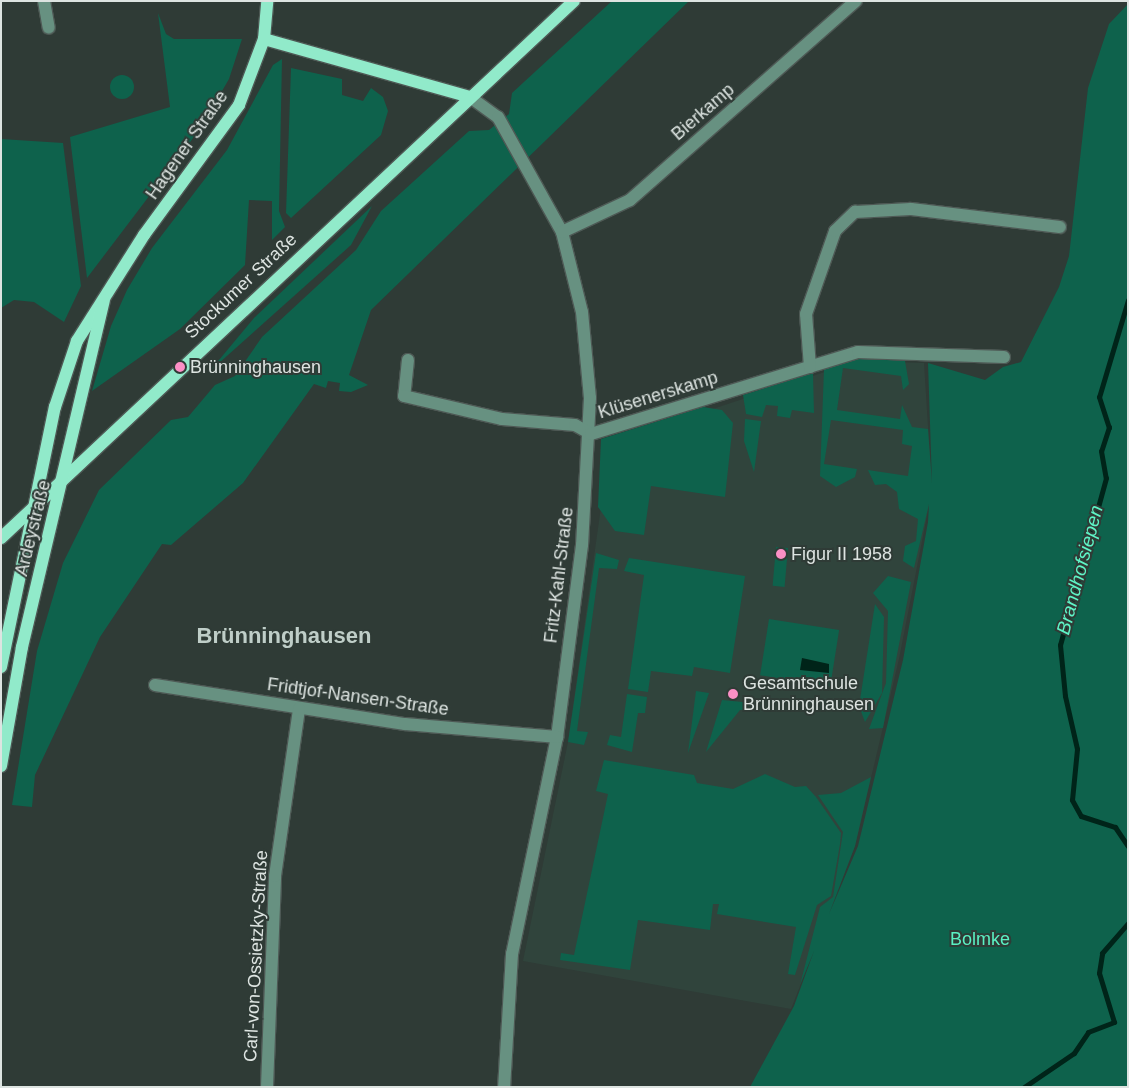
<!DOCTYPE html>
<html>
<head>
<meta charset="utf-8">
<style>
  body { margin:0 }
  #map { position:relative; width:1129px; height:1088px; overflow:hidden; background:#2f3b36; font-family:Helvetica,sans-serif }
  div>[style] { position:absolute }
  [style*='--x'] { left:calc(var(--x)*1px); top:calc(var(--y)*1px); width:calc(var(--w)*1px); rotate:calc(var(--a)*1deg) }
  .built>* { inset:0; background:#30443c }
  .green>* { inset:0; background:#0e624c; transform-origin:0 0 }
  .round { border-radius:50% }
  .water>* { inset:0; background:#002419 }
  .stream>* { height:5px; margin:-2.5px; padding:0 2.5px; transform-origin:2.5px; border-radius:2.5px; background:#002419 }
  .roads { filter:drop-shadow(1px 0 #4e5955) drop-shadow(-1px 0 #4e5955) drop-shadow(0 1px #4e5955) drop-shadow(0 -1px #4e5955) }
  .minor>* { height:12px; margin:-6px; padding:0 6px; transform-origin:6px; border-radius:6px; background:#679181 }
  .major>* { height:12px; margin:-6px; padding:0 6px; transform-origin:6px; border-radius:6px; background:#91eaca }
  .dots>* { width:14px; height:14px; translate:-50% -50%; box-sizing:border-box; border:2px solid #2f3b36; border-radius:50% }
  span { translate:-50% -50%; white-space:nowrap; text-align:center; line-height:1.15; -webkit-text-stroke:4px #2f3b36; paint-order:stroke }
  .street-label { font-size:18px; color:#dde4e1 }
  .poi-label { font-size:18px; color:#dde4e1 }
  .left { translate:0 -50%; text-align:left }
  .park-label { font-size:18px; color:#5af1c3 }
  .water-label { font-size:19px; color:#5ef4c6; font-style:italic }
  .district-label { font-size:22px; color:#bfcec8; font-weight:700 }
  .frame { position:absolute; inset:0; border:2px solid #dde4e1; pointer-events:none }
</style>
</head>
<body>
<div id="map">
  <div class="built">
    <div style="clip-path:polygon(858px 361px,924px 363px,932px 490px,899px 659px,855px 846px,791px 1009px,523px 961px,568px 742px,610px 443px)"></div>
  </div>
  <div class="green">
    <div style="clip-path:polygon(612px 1px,689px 1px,371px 310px,349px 375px,368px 385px,351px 392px,339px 391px,340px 383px,328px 381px,326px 388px,314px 384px,243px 483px,171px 545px,162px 544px,100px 637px,35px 775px,32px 807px,12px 805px,37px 651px,63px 563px,99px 490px,171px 420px,188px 417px,215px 385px,235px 376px,262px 337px,356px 250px,381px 211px,469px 131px,489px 130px,509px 114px,512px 93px)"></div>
    <div style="clip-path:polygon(1128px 4px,1128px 1087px,750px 1087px,794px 1006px,814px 951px,800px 985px,820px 907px,833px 897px,843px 832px,818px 795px,841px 793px,871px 777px,855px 846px,829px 914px,858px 846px,903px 660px,928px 522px,929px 504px,914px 568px,903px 561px,905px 546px,916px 541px,918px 519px,899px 509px,897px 492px,886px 484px,875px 485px,868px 470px,908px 476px,912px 446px,902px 444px,903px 430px,831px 420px,824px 464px,857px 469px,855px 477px,836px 487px,820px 476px,824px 369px,862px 358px,905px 361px,909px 384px,903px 390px,901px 376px,843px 368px,837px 410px,900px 419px,902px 405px,912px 427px,928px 429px,932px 483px,928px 363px,985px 380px,1003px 367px,1021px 362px,1059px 287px,1069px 256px,1088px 88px,1109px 24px)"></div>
    <div style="clip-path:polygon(158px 13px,166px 34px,174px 39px,242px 39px,229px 79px,200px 129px,87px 278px,70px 137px,170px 107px)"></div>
    <div style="clip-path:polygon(282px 59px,279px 211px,285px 227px,272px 240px,272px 201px,249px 200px,245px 265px,180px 329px,92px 391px,111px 326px,127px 290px,152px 248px,227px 150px,273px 65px)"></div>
    <div style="clip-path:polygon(291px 68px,342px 79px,342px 95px,363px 101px,371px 88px,383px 97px,388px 111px,381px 135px,291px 218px,286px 213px)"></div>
    <div class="round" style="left:110px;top:75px;width:24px;height:24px"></div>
    <div style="clip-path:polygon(1px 139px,63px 143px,81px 286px,64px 322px,34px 302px,14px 300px,1px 308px)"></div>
    <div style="clip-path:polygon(372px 206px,351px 245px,209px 372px,254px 318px)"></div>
    <div style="clip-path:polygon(813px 373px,814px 413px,792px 410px,790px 418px,777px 416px,778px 406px,766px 405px,762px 417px,746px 414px,743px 395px)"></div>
    <div style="clip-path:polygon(703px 407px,722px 410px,733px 423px,725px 497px,651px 486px,644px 535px,615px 531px,598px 507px,601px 439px)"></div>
    <div style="clip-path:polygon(745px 419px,761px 421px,754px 472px,744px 441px)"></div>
    <div style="left:776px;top:547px;width:12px;height:39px;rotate:5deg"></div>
    <div style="clip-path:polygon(596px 553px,619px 560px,617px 569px,599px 568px,577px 731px,588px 732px,584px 745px,568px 742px)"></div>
    <div style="clip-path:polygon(629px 558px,745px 576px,730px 673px,694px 667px,692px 676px,651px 671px,648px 692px,628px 689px,644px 575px,624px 571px)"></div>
    <div style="clip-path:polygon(888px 576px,911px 582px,883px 728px,869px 729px,886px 683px,888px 611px,873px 593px)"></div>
    <div style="clip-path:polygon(875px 604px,884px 617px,882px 693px,865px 722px,859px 706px)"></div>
    <div style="left:769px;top:619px;width:71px;height:57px;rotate:9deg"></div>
    <div style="clip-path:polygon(696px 691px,709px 693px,688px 753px)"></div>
    <div style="clip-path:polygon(627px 694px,647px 697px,645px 713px,638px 713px,632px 752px,607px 745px,610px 735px,621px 737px)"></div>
    <div style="clip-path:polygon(722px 700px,753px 703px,752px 710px,740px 710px,706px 752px)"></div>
    <div style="clip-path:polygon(604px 760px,694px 775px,697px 783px,733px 789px,765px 774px,795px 787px,806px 786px,816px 797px,841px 833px,840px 844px,831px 896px,817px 905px,795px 975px,788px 974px,796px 927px,717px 914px,719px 904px,713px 904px,710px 930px,638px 920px,630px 970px,560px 960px,561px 953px,574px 955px,608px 794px,596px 791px)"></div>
  </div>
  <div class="water">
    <div style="clip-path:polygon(802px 658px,829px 664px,829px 673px,800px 670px)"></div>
  </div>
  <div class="stream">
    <div style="--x:1128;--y:300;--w:101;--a:106.6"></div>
    <div style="--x:1099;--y:397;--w:32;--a:72"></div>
    <div style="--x:1109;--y:427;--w:25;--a:108"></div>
    <div style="--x:1101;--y:451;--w:27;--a:80"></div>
    <div style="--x:1106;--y:478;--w:173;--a:105.4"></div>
    <div style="--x:1060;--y:645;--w:51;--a:84.4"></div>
    <div style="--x:1065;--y:696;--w:54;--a:77.2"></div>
    <div style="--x:1077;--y:749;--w:51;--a:95.6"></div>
    <div style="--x:1072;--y:800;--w:18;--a:61"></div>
    <div style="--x:1081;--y:816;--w:36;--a:18"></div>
    <div style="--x:1115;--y:827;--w:23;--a:56"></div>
    <div style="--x:1024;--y:1087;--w:60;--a:-34.2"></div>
    <div style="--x:1074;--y:1053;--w:25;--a:-56"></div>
    <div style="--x:1088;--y:1032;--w:28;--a:-21"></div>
    <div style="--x:1114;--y:1022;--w:51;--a:-107"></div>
    <div style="--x:1099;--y:973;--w:20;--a:-81"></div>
    <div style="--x:1102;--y:953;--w:40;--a:-49"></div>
  </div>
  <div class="roads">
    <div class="minor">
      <div style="--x:44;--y:1;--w:27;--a:80"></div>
      <div style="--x:470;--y:97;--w:34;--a:36"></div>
      <div style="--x:498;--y:117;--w:132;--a:60.9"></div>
      <div style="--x:562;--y:232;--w:82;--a:76"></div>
      <div style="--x:582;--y:312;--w:86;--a:84.7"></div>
      <div style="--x:590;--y:398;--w:147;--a:93.1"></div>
      <div style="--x:582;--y:545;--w:194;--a:97.4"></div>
      <div style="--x:557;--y:737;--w:222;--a:101.7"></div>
      <div style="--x:512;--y:954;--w:133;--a:93.4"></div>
      <div style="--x:562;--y:232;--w:75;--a:-25.2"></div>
      <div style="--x:630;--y:200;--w:301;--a:-41.4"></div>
      <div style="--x:408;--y:360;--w:36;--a:96"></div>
      <div style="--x:404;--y:396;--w:101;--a:13.2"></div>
      <div style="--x:502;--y:419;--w:73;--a:4.7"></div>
      <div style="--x:575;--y:425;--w:18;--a:29"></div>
      <div style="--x:591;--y:434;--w:279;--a:-17.1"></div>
      <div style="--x:858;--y:352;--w:146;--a:2"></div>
      <div style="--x:810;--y:367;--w:53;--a:-94.3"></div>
      <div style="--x:806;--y:314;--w:88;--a:-70.7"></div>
      <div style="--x:835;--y:231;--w:28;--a:-44"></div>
      <div style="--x:855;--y:212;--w:56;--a:-3.1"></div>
      <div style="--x:911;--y:209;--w:150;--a:6.9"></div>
      <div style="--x:155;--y:685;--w:253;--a:8.9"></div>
      <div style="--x:405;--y:724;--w:153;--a:4.9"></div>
      <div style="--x:267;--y:1087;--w:211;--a:-87.8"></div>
      <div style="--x:275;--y:876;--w:169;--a:-81.8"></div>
    </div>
    <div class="major">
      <div style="--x:264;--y:39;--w:214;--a:15.7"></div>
      <div style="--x:1;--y:538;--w:785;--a:-43.14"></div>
      <div style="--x:1;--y:667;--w:266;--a:-78.3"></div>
      <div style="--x:55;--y:407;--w:70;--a:-71.6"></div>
      <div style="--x:77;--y:341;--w:125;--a:-57.7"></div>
      <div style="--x:144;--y:235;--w:161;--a:-53.8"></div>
      <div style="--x:239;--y:105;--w:71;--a:-69.3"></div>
      <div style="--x:264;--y:39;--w:38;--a:-85"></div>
      <div style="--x:1;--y:766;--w:121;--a:-80"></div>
      <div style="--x:22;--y:647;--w:356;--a:-76.7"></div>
    </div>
  </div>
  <div class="dots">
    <div style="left:180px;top:367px;background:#fb8fc5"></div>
    <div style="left:781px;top:554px;background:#fb8fc5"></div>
    <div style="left:733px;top:694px;background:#fb8fc5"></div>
  </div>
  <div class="street-label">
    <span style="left:703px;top:112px;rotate:-41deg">Bierkamp</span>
    <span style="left:187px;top:145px;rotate:-55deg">Hagener Straße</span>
    <span style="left:241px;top:286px;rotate:-43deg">Stockumer Straße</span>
    <span style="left:658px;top:395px;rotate:-17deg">Klüsenerskamp</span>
    <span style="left:33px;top:528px;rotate:-76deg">Ardeystraße</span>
    <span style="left:559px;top:575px;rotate:-83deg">Fritz-Kahl-Straße</span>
    <span style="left:358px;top:697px;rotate:8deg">Fridtjof-Nansen-Straße</span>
    <span style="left:256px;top:956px;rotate:-87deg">Carl-von-Ossietzky-Straße</span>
  </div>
  <div class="poi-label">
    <span class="left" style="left:190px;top:367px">Brünninghausen</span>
    <span class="left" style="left:791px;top:554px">Figur II 1958</span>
    <span class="left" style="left:743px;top:694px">Gesamtschule<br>Brünninghausen</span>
  </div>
  <div class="park-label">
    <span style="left:980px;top:939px">Bolmke</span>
  </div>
  <div class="water-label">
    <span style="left:1080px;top:570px;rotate:-75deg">Brandhofsiepen</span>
  </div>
  <div class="district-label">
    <span style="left:284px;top:636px">Brünninghausen</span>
  </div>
  <div class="frame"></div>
</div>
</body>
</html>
